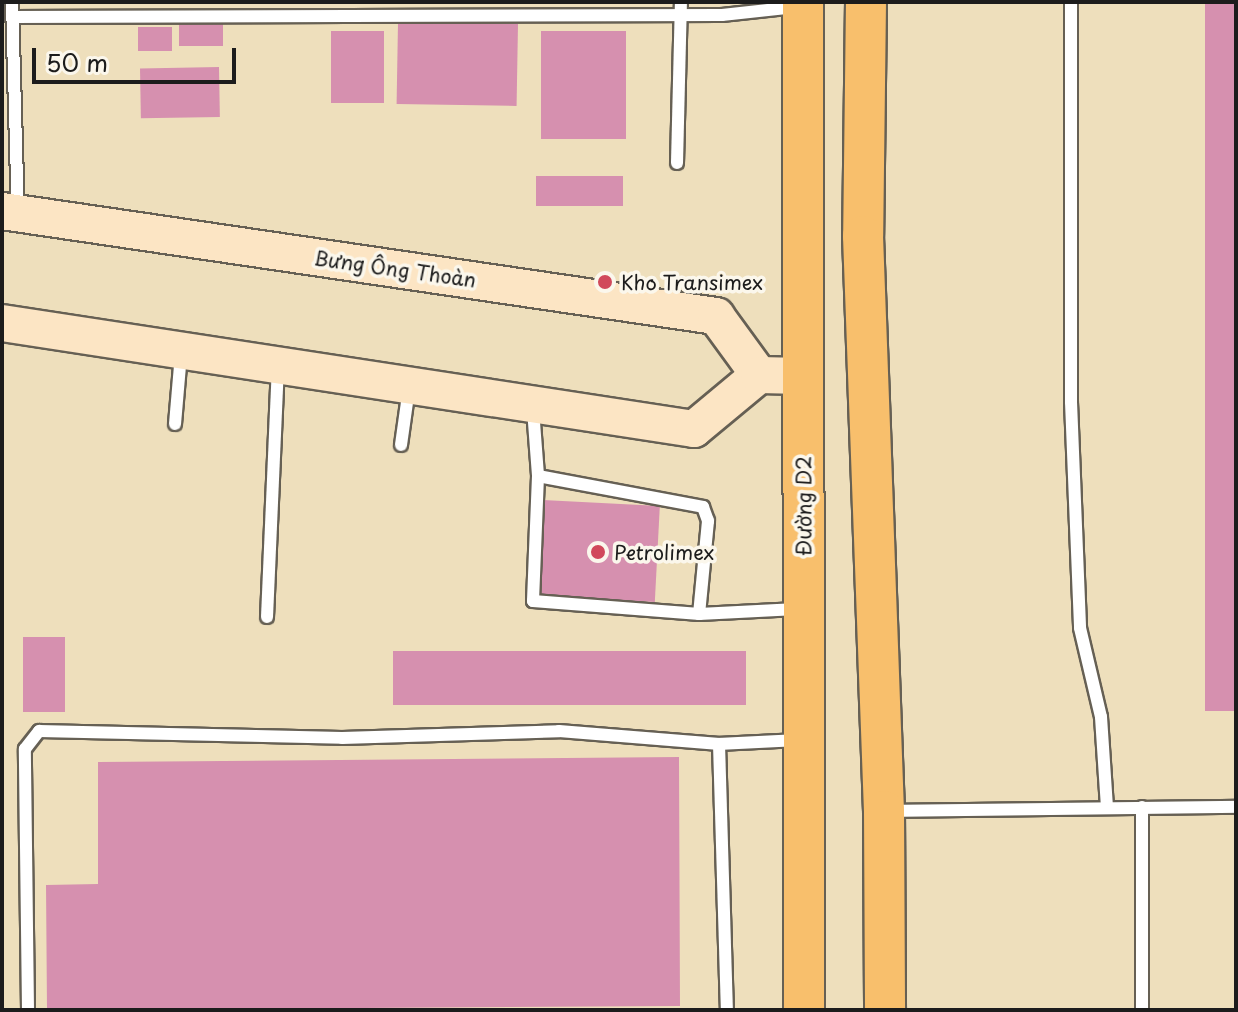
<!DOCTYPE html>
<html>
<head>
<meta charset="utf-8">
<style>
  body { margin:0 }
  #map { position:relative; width:1238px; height:1012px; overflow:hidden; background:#eedfbc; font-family:"Playpen Sans",sans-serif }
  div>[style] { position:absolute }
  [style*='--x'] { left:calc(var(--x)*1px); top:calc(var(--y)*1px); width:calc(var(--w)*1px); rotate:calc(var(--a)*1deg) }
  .building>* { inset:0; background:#d690af; transform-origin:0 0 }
  .roads { filter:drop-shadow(2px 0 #666054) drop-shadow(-2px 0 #666054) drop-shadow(0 2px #666054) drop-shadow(0 -2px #666054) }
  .lane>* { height:12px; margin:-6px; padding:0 6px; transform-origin:6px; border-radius:6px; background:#fff }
  .secondary>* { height:36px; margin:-18px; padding:0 18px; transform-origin:18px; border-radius:18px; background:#fce5c4 }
  .primary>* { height:40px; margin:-20px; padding:0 20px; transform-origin:20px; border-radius:20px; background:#f8bf6c }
  .dots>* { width:22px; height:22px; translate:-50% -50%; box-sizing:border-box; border:4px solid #fbf7ec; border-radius:50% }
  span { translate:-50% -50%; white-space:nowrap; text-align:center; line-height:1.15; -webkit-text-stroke:7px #fbf7ec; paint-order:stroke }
  .street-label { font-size:20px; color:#1c1c1c }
  .poi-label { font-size:20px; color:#1c1c1c }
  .left { translate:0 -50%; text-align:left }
  .frame { position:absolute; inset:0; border:4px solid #1c1c1c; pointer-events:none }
  .scale { position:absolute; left:32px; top:48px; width:204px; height:36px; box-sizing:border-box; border:4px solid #1c1c1c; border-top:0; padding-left:10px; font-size:24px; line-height:28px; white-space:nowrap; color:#1c1c1c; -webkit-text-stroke:6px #fbf7ec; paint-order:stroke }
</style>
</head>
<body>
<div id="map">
  <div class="building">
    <div style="left:1205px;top:2px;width:31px;height:709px"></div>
    <div style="left:223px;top:21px;width:25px;height:44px;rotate:90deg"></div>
    <div style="left:518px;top:24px;width:82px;height:120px;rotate:91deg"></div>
    <div style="left:138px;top:27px;width:34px;height:24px"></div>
    <div style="left:384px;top:31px;width:72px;height:53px;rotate:90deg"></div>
    <div style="left:541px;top:31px;width:85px;height:108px"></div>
    <div style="left:219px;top:67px;width:50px;height:79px;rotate:89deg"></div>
    <div style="left:536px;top:176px;width:87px;height:30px"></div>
    <div style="left:543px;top:500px;width:117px;height:96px;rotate:3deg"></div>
    <div style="left:23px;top:637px;width:42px;height:75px"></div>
    <div style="left:746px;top:651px;width:54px;height:353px;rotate:90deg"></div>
    <div style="clip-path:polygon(679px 757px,680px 1006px,47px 1010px,46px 885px,98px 884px,98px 762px)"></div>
  </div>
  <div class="roads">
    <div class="lane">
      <div style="--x:12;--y:2;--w:209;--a:88.4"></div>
      <div style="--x:1071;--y:2;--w:400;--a:90"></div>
      <div style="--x:1071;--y:402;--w:226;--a:87.7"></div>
      <div style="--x:1080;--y:628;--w:91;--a:76.7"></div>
      <div style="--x:1101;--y:717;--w:91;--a:86.2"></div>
      <div style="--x:12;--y:17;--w:710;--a:-0.16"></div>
      <div style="--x:722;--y:15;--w:74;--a:-6.2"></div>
      <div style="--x:677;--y:163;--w:161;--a:-88.6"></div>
      <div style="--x:533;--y:409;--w:67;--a:85.7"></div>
      <div style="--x:538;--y:476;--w:125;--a:92.3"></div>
      <div style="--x:533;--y:601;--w:167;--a:4.5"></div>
      <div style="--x:699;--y:614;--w:98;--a:-2.9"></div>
      <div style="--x:175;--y:424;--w:70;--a:-85.1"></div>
      <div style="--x:401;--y:445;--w:58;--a:-82"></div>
      <div style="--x:538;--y:476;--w:168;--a:10.6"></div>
      <div style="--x:703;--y:507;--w:15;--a:70"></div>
      <div style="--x:708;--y:521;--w:93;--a:95.5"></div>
      <div style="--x:267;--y:617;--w:249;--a:-87.5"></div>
      <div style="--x:719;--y:744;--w:79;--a:-2.9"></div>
      <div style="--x:887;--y:811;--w:349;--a:-0.7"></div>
      <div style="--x:28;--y:1010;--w:261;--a:-90.7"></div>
      <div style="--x:25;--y:749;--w:23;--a:-52"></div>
      <div style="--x:39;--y:731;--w:303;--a:1.3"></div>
      <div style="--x:342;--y:738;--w:217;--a:-1.8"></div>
      <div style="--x:559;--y:731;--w:161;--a:4.6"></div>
      <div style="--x:719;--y:744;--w:266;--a:88.3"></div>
      <div style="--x:1142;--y:1010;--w:203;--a:-90"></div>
    </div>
    <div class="secondary">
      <div style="--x:2;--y:211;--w:722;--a:8.37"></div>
      <div style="--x:716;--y:316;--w:73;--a:53.9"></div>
      <div style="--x:2;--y:323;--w:700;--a:8.71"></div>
      <div style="--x:694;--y:429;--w:85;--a:-39.7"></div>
      <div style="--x:759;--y:375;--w:44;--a:1.3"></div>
    </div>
    <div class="primary">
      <div style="--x:803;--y:2;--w:1008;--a:89.94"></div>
      <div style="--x:866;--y:2;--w:234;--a:90.7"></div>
      <div style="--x:863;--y:236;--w:575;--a:87.91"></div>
      <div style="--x:884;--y:811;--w:199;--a:89.7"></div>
    </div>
  </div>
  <div class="dots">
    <div style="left:605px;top:282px;background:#d1495b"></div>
    <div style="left:598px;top:552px;background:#d1495b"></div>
  </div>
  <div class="street-label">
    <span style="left:395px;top:269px;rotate:8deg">Bưng Ông Thoàn</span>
    <span style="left:804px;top:506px;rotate:-90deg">Đường D2</span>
  </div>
  <div class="poi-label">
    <span class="left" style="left:621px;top:282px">Kho Transimex</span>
    <span class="left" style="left:614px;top:552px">Petrolimex</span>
  </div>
  <div class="frame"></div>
  <div class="scale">50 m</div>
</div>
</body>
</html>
